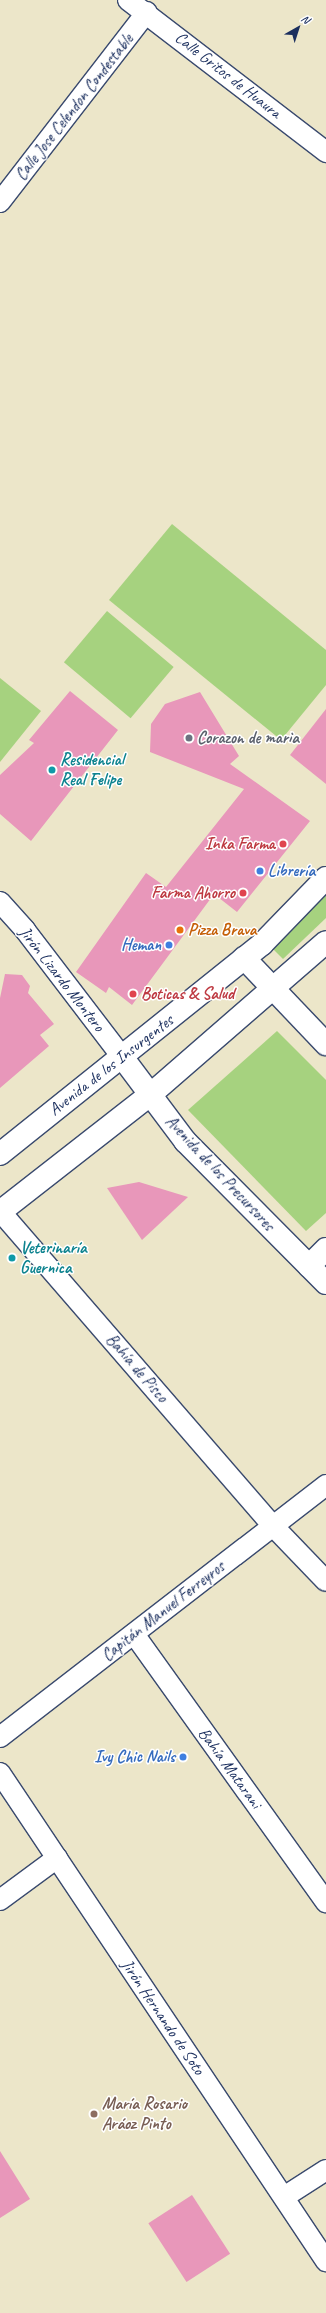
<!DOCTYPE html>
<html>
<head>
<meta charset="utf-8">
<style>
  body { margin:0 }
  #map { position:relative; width:326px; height:2313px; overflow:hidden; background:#ece6c9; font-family:Caveat,sans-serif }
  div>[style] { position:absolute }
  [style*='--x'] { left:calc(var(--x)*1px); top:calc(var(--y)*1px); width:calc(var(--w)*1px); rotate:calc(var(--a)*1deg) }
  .green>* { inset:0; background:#a6d27f; transform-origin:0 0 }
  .building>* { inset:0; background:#e897ba; transform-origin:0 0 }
  .roads { filter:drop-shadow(1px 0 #3a4a6e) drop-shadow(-1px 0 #3a4a6e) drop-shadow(0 1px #3a4a6e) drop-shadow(0 -1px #3a4a6e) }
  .street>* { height:20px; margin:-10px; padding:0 10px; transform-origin:10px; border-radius:10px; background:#fff }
  .secondary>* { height:22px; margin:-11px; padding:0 11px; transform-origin:11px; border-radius:11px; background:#fff }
  .dots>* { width:11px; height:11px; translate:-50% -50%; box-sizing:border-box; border:2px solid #fff; border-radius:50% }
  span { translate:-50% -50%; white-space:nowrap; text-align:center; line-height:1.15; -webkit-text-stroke:3px #fff; paint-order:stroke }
  .street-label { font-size:17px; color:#1b2f5e }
  .worship-label { font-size:17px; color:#5b616d; font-weight:700 }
  .left { translate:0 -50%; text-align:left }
  .culture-label { font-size:17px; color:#0d838f; font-weight:700 }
  .health-label { font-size:17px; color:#be3a42; font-weight:700 }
  .right { translate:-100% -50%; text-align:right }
  .shop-label { font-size:17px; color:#366cbe; font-weight:700 }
  .food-label { font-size:17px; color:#c56008; font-weight:700 }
  .education-label { font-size:17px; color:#785e54; font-weight:700 }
  .north { position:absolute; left:278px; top:8px; width:40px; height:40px; -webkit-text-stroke:3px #fff; paint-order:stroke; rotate:39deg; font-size:11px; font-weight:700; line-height:16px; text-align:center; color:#1b2f5e }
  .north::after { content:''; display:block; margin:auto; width:14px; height:18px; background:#1b2f5e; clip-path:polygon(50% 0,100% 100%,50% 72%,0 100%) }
</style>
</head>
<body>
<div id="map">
  <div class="green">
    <div style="clip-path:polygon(172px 524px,326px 650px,326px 685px,281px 740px,109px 600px)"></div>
    <div style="left:107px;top:611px;width:87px;height:67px;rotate:40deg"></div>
    <div style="clip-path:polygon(0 678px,41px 711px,0 762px)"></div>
    <div style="clip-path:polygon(326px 893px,326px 918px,283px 959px,272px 948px)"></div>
    <div style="clip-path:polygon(277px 1031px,326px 1080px,326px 1213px,306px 1231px,188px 1110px)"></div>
  </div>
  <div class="building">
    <div style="clip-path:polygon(70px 691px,118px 730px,31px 841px,0 814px,0 775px,34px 743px,29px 740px)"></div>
    <div style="clip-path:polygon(200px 692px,239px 756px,230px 764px,310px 821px,237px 912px,214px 894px,132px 1005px,109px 987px,106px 993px,76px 972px,146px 873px,166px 887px,244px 789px,150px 752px,151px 724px,165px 704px)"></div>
    <div style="clip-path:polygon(326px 709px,326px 784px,290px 755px)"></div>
    <div style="clip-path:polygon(5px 974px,22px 975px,30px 986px,28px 993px,54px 1024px,40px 1035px,49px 1046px,0 1088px,0 998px)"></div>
    <div style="clip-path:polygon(139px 1182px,188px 1197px,142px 1240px,107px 1188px)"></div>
    <div style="clip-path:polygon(0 2151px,30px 2199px,0 2218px)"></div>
    <div style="left:192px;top:2195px;width:70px;height:52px;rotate:57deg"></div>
  </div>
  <div class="roads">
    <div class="street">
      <div style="--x:128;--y:0;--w:250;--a:37.5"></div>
      <div style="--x:0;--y:202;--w:240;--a:-52.3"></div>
      <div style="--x:0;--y:902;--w:38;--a:48"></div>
      <div style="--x:25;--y:930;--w:160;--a:52.6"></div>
      <div style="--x:0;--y:1211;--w:417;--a:49.1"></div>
      <div style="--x:273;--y:1526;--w:76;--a:46.1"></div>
      <div style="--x:134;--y:1634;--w:330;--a:54.4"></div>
      <div style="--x:0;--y:1737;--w:412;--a:-37.7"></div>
      <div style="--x:0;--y:1773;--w:587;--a:56.26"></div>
      <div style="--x:0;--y:1900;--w:71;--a:-36.4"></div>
      <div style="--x:284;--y:2197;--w:50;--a:-32.7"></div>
    </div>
    <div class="secondary">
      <div style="--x:244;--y:958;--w:119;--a:46.4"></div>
      <div style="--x:122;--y:1057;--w:105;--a:53.1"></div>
      <div style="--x:185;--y:1141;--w:200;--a:45.2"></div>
      <div style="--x:0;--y:1154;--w:336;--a:-38.7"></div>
      <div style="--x:262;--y:944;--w:92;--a:-45.9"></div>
      <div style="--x:0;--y:1212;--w:190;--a:-38"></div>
      <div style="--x:150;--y:1095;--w:233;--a:-41"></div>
      <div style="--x:309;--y:1266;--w:24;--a:-45"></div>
    </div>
  </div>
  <div class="dots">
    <div style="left:189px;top:738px;background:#6b7280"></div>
    <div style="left:52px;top:770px;background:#0f9aa8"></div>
    <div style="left:283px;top:844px;background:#e0444e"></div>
    <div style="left:260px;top:871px;background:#3f7fe0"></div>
    <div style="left:243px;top:893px;background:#e0444e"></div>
    <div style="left:180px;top:930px;background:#e8710a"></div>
    <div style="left:169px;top:945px;background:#3f7fe0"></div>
    <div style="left:133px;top:994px;background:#e0444e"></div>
    <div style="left:12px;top:1258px;background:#0f9aa8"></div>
    <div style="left:183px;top:1757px;background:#3f7fe0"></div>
    <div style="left:94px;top:2114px;background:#8d6e63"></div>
  </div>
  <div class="street-label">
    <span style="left:228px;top:75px;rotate:38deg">Calle Gritos de Huaura</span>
    <span style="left:74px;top:107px;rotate:-52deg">Calle Jose Celendon Condestable</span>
    <span style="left:62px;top:979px;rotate:52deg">Jirón Lizardo Montero</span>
    <span style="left:111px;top:1065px;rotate:-38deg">Avenida de los Insurgentes</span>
    <span style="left:220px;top:1173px;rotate:47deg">Avenida de los Precursores</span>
    <span style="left:137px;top:1368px;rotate:49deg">Bahía de Pisco</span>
    <span style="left:163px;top:1611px;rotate:-38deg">Capitán Manuel Ferreyros</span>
    <span style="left:230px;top:1768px;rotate:54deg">Bahía Matarani</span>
    <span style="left:163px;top:2017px;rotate:56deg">Jirón Hernando de Soto</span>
  </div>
  <div class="worship-label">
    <span class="left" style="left:197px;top:738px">Corazon de maria</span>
  </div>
  <div class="culture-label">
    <span class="left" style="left:60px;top:770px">Residencial<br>Real Felipe</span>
    <span class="left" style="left:20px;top:1258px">Veterinaría<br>Guernica</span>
  </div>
  <div class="health-label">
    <span class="right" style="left:275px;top:844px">Inka Farma</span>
    <span class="right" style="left:235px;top:893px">Farma Ahorro</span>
    <span class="left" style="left:141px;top:994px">Boticas &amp; Salud</span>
  </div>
  <div class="shop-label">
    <span class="left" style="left:268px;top:871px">Librería</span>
    <span class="right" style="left:161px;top:945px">Heman</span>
    <span class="right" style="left:175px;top:1757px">Ivy Chic Nails</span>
  </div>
  <div class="food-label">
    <span class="left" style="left:188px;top:930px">Pizza Brava</span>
  </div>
  <div class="education-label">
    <span class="left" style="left:102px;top:2114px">María Rosario<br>Aráoz Pinto</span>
  </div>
  <div class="north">N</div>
</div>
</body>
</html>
